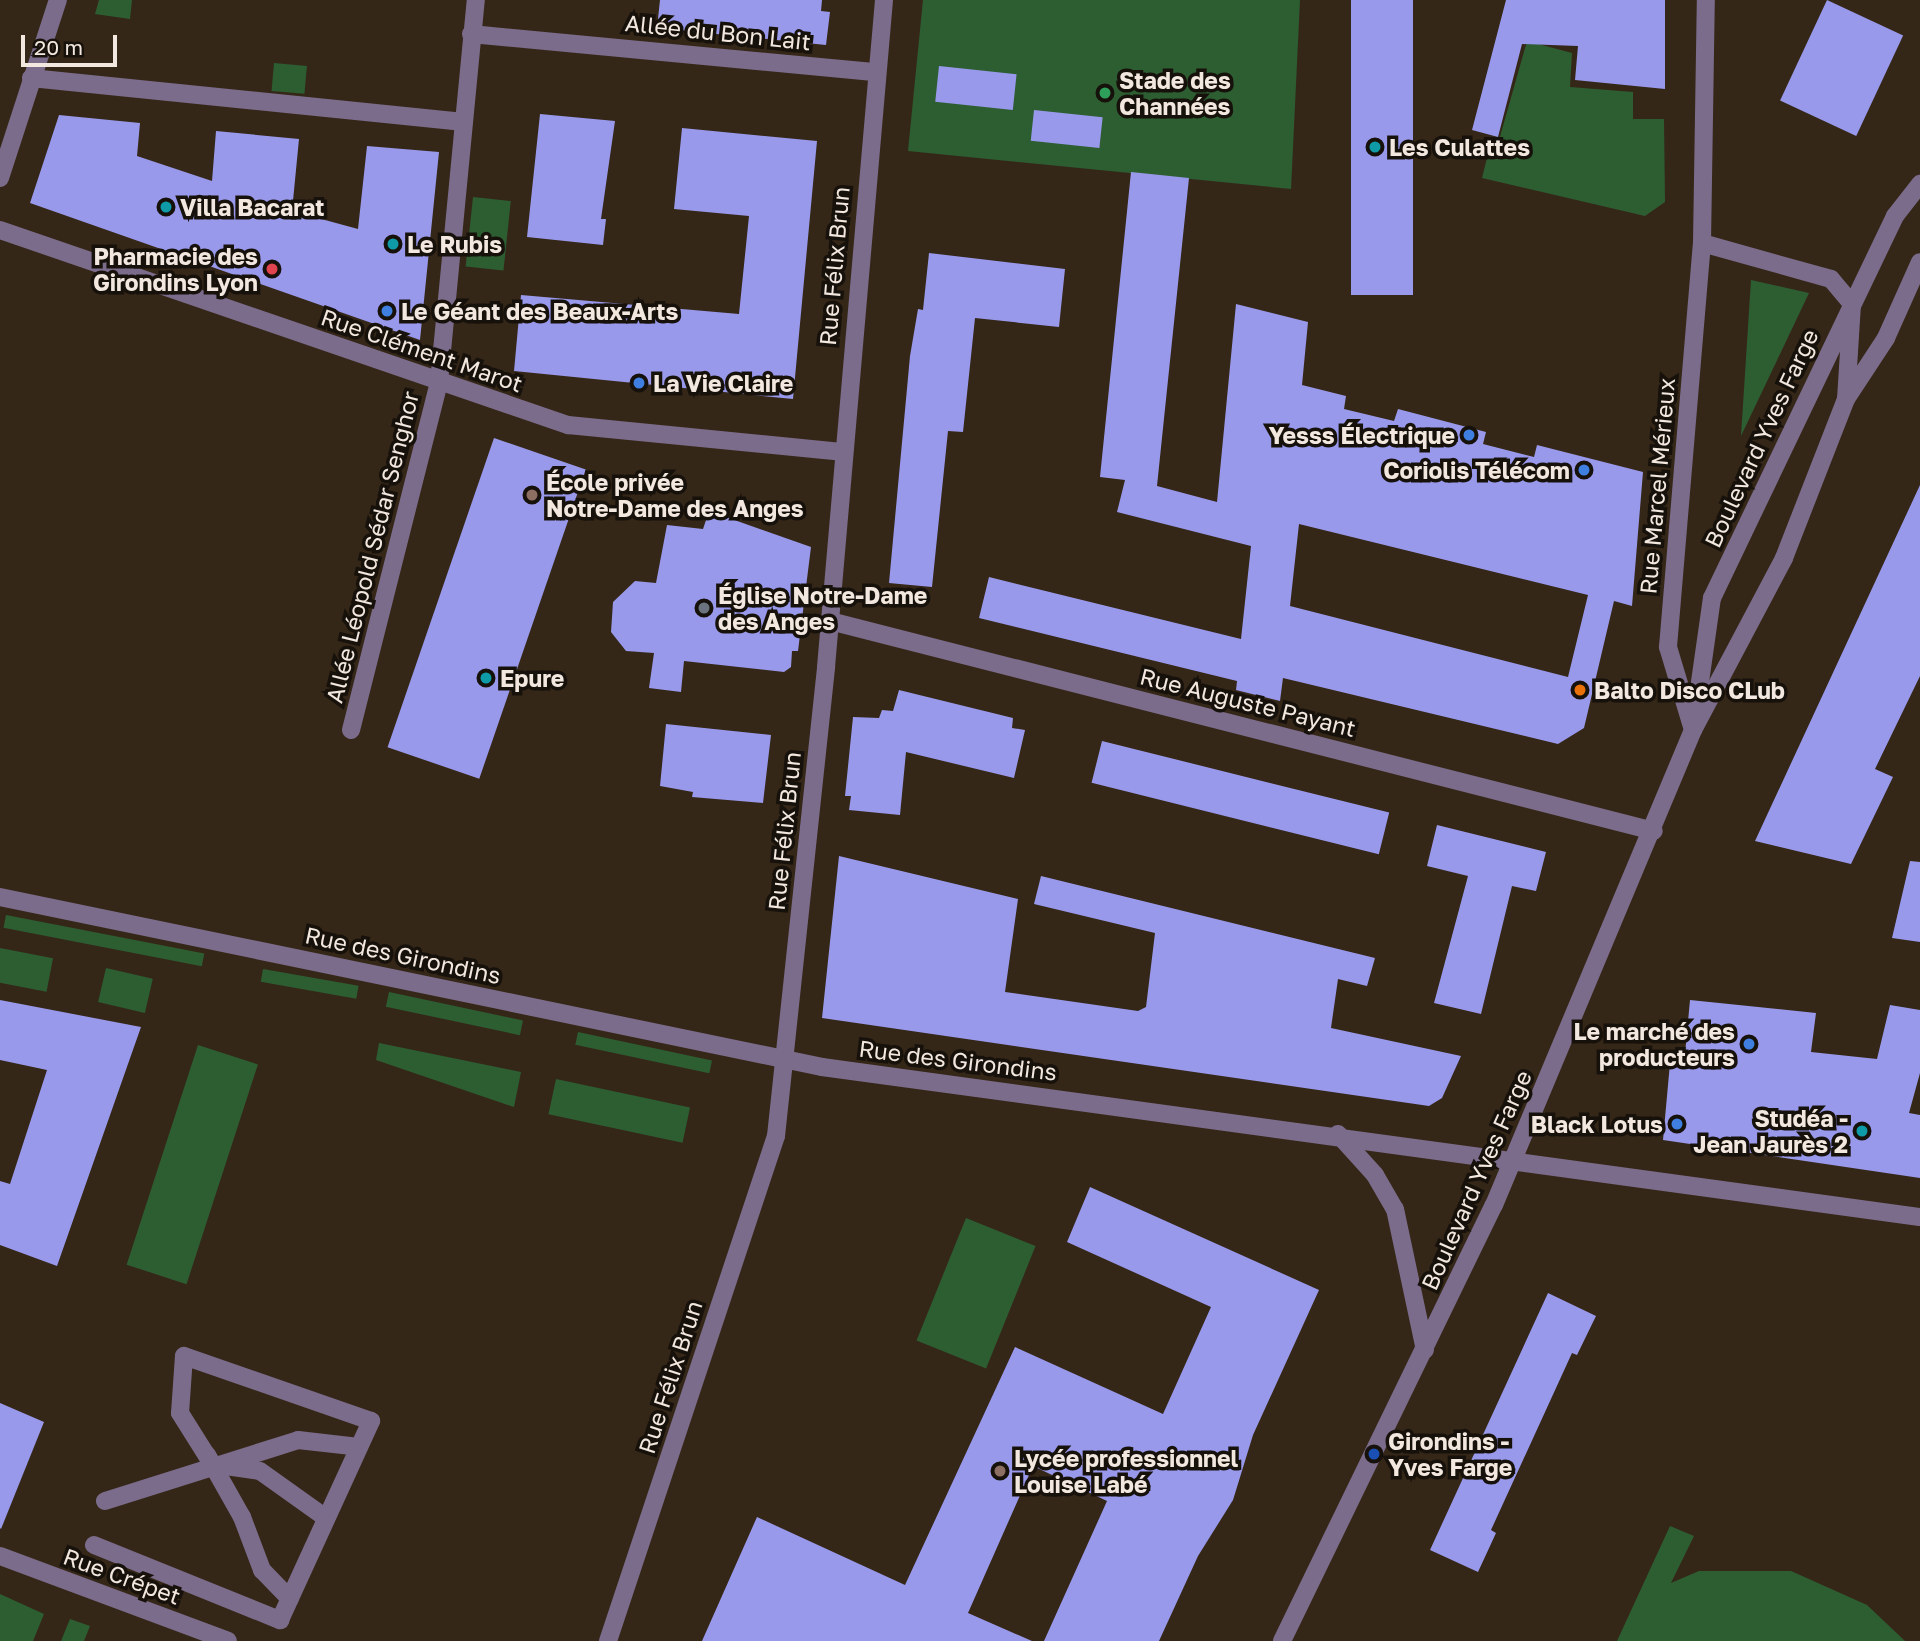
<!DOCTYPE html>
<html>
<head>
<meta charset="utf-8">
<style>
  body { margin:0 }
  #map { position:relative; width:1920px; height:1641px; overflow:hidden; background:#352718; font-family:"Golos Text",sans-serif }
  div>[style] { position:absolute }
  [style*='--x'] { left:calc(var(--x)*1px); top:calc(var(--y)*1px); width:calc(var(--w)*1px); rotate:calc(var(--a)*1deg) }
  .green>* { inset:0; background:#2d5e32; transform-origin:0 0 }
  .building>* { inset:0; background:#9999eb; transform-origin:0 0 }
  .minor>* { height:18px; margin:-9px; padding:0 9px; transform-origin:9px; border-radius:9px; background:#7c6c8c }
  .dots>* { width:19px; height:19px; translate:-50% -50%; box-sizing:border-box; border:4px solid #17110b; border-radius:50% }
  span { translate:-50% -50%; white-space:nowrap; text-align:center; line-height:1.15; -webkit-text-stroke:7px #17110b; paint-order:stroke }
  .street-label { font-size:23px; color:#f2e8df }
  .poi-label { font-size:23px; color:#f2e8df; font-weight:700 }
  .left { translate:0 -50%; text-align:left }
  .right { translate:-100% -50%; text-align:right }
  .scale { position:absolute; left:21px; top:35px; width:96px; height:32px; box-sizing:border-box; border:4px solid #f2e8df; border-top:0; padding-left:9px; font-size:21px; line-height:24px; white-space:nowrap; color:#f2e8df; -webkit-text-stroke:5px #17110b; paint-order:stroke }
</style>
</head>
<body>
<div id="map">
  <div class="green">
    <div style="clip-path:polygon(99px 0,132px 0,130px 19px,95px 14px)"></div>
    <div style="clip-path:polygon(923px 0,1300px 0,1291px 189px,908px 151px)"></div>
    <div style="clip-path:polygon(1527px 41px,1572px 53px,1570px 87px,1633px 92px,1633px 119px,1664px 119px,1665px 202px,1645px 216px,1482px 178px,1487px 158px,1494px 158px)"></div>
    <div style="left:274px;top:63px;width:33px;height:28px;rotate:5deg"></div>
    <div style="left:473px;top:197px;width:38px;height:70px;rotate:6deg"></div>
    <div style="clip-path:polygon(1751px 280px,1809px 293px,1741px 436px)"></div>
    <div style="left:6px;top:915px;width:202px;height:13px;rotate:11deg"></div>
    <div style="left:0;top:948px;width:54px;height:34px;rotate:11deg"></div>
    <div style="left:106px;top:968px;width:48px;height:35px;rotate:13deg"></div>
    <div style="left:263px;top:969px;width:97px;height:13px;rotate:10deg"></div>
    <div style="left:389px;top:992px;width:137px;height:15px;rotate:12deg"></div>
    <div style="left:578px;top:1032px;width:137px;height:13px;rotate:12deg"></div>
    <div style="clip-path:polygon(379px 1043px,521px 1072px,514px 1107px,376px 1060px)"></div>
    <div style="left:198px;top:1045px;width:63px;height:231px;rotate:18deg"></div>
    <div style="left:556px;top:1079px;width:137px;height:36px;rotate:12deg"></div>
    <div style="left:966px;top:1218px;width:75px;height:132px;rotate:22deg"></div>
    <div style="clip-path:polygon(1670px 1526px,1694px 1536px,1671px 1583px,1699px 1571px,1791px 1571px,1867px 1605px,1905px 1641px,1617px 1641px)"></div>
    <div style="clip-path:polygon(0 1594px,44px 1614px,33px 1641px,0 1641px)"></div>
    <div style="clip-path:polygon(70px 1619px,90px 1626px,84px 1641px,61px 1641px)"></div>
  </div>
  <div class="building">
    <div style="clip-path:polygon(660px 0,822px 0,821px 11px,830px 12px,826px 45px,657px 28px)"></div>
    <div style="left:1351px;top:0;width:62px;height:295px"></div>
    <div style="clip-path:polygon(1506px 0,1665px 0,1665px 89px,1575px 80px,1578px 46px,1522px 44px,1498px 137px,1472px 130px)"></div>
    <div style="left:1827px;top:0;width:84px;height:111px;rotate:25deg"></div>
    <div style="left:939px;top:66px;width:78px;height:36px;rotate:6deg"></div>
    <div style="left:1034px;top:110px;width:69px;height:31px;rotate:6deg"></div>
    <div style="clip-path:polygon(540px 114px,615px 121px,601px 219px,606px 219px,603px 245px,527px 237px)"></div>
    <div style="clip-path:polygon(59px 115px,140px 123px,137px 156px,212px 181px,216px 131px,299px 139px,292px 211px,358px 229px,367px 146px,439px 152px,420px 340px,30px 203px)"></div>
    <div style="clip-path:polygon(682px 128px,817px 141px,793px 399px,514px 371px,521px 295px,739px 314px,749px 216px,674px 209px)"></div>
    <div style="clip-path:polygon(evenodd,1131px 172px,1189px 178px,1157px 486px,1217px 502px,1236px 304px,1308px 322px,1302px 385px,1346px 396px,1344px 409px,1394px 421px,1398px 409px,1486px 432px,1483px 444px,1534px 457px,1537px 445px,1643px 472px,1632px 606px,1614px 601px,1584px 728px,1558px 744px,1283px 678px,1280px 701px,1236px 690px,1237px 681px,979px 618px,989px 577px,1241px 639px,1251px 546px,1117px 512px,1125px 480px,1100px 477px,1131px 172px,1299px 524px,1588px 595px,1568px 677px,1290px 606px,1299px 524px)"></div>
    <div style="clip-path:polygon(929px 253px,1065px 269px,1059px 327px,975px 318px,963px 432px,948px 431px,932px 587px,889px 583px,910px 356px,918px 309px,923px 310px)"></div>
    <div style="left:494px;top:438px;width:97px;height:327px;rotate:19deg"></div>
    <div style="clip-path:polygon(1920px 485px,1920px 676px,1875px 769px,1893px 777px,1851px 864px,1755px 841px)"></div>
    <div style="clip-path:polygon(709px 511px,811px 547px,798px 651px,792px 651px,791px 667px,784px 672px,684px 661px,681px 692px,649px 688px,654px 653px,626px 651px,611px 632px,613px 602px,635px 581px,656px 583px,667px 525px,703px 529px)"></div>
    <div style="clip-path:polygon(899px 690px,1013px 718px,1012px 728px,1025px 730px,1014px 778px,906px 752px,900px 815px,849px 810px,851px 796px,845px 796px,853px 717px,879px 718px,882px 710px,893px 711px)"></div>
    <div style="clip-path:polygon(666px 724px,771px 735px,763px 803px,692px 797px,693px 792px,660px 786px)"></div>
    <div style="left:1102px;top:741px;width:296px;height:43px;rotate:14deg"></div>
    <div style="clip-path:polygon(1437px 825px,1546px 852px,1536px 891px,1512px 886px,1481px 1014px,1434px 1003px,1468px 876px,1427px 866px)"></div>
    <div style="clip-path:polygon(839px 856px,1018px 899px,1005px 992px,1138px 1011px,1146px 1007px,1155px 933px,1034px 904px,1041px 876px,1375px 958px,1367px 986px,1338px 979px,1331px 1028px,1461px 1056px,1442px 1098px,1429px 1106px,822px 1018px)"></div>
    <div style="clip-path:polygon(1910px 861px,1920px 862px,1920px 942px,1892px 938px)"></div>
    <div style="clip-path:polygon(0 1000px,141px 1027px,57px 1266px,0 1245px,0 1181px,10px 1184px,47px 1070px,0 1060px)"></div>
    <div style="clip-path:polygon(1690px 1000px,1816px 1013px,1811px 1052px,1877px 1059px,1890px 1005px,1920px 1010px,1920px 1073px,1909px 1113px,1920px 1115px,1920px 1178px,1663px 1140px,1671px 1052px,1685px 1054px)"></div>
    <div style="clip-path:polygon(1090px 1187px,1319px 1290px,1253px 1435px,1233px 1500px,1198px 1556px,1159px 1641px,1044px 1641px,1107px 1501px,1033px 1466px,968px 1613px,1032px 1641px,702px 1641px,757px 1517px,905px 1585px,1015px 1347px,1163px 1414px,1211px 1307px,1067px 1242px)"></div>
    <div style="clip-path:polygon(1548px 1293px,1596px 1316px,1577px 1355px,1572px 1353px,1491px 1530px,1496px 1533px,1478px 1572px,1430px 1550px)"></div>
    <div style="clip-path:polygon(0 1403px,44px 1422px,1px 1529px,0 1528px)"></div>
  </div>
  <div class="minor">
    <div style="--x:471;--y:34;--w:407;--a:5.4"></div>
    <div style="--x:31;--y:78;--w:435;--a:5.8"></div>
    <div style="--x:0;--y:178;--w:187;--a:-72"></div>
    <div style="--x:0;--y:230;--w:601;--a:18.95"></div>
    <div style="--x:568;--y:425;--w:275;--a:5.6"></div>
    <div style="--x:1702;--y:243;--w:134;--a:15.6"></div>
    <div style="--x:1831;--y:279;--w:33;--a:50"></div>
    <div style="--x:1852;--y:304;--w:95;--a:93.6"></div>
    <div style="--x:830;--y:621;--w:850;--a:14.3"></div>
    <div style="--x:1695;--y:717;--w:120;--a:-81.9"></div>
    <div style="--x:1712;--y:598;--w:424;--a:-64.4"></div>
    <div style="--x:1895;--y:216;--w:41;--a:-52"></div>
    <div style="--x:351;--y:730;--w:359;--a:-75.8"></div>
    <div style="--x:439;--y:382;--w:384;--a:-84.5"></div>
    <div style="--x:1693;--y:730;--w:87;--a:-106.8"></div>
    <div style="--x:1668;--y:647;--w:405;--a:-85.2"></div>
    <div style="--x:1702;--y:243;--w:243;--a:-89.1"></div>
    <div style="--x:0;--y:897;--w:839;--a:11.68"></div>
    <div style="--x:822;--y:1067;--w:1108;--a:7.78"></div>
    <div style="--x:1338;--y:1134;--w:55;--a:47.9"></div>
    <div style="--x:1375;--y:1175;--w:39;--a:60"></div>
    <div style="--x:1395;--y:1209;--w:144;--a:78"></div>
    <div style="--x:207;--y:1455;--w:71;--a:60.6"></div>
    <div style="--x:242;--y:1517;--w:57;--a:69.3"></div>
    <div style="--x:262;--y:1570;--w:40;--a:46"></div>
    <div style="--x:219;--y:1465;--w:41;--a:8.3"></div>
    <div style="--x:260;--y:1471;--w:81;--a:35.5"></div>
    <div style="--x:105;--y:1501;--w:202;--a:-17.5"></div>
    <div style="--x:298;--y:1440;--w:61;--a:6.5"></div>
    <div style="--x:94;--y:1545;--w:201;--a:22"></div>
    <div style="--x:280;--y:1620;--w:219;--a:-65.4"></div>
    <div style="--x:371;--y:1421;--w:198;--a:-160.8"></div>
    <div style="--x:184;--y:1356;--w:57;--a:94"></div>
    <div style="--x:180;--y:1413;--w:60;--a:57.9"></div>
    <div style="--x:0;--y:1556;--w:243;--a:20.4"></div>
    <div style="--x:608;--y:1641;--w:532;--a:-71.6"></div>
    <div style="--x:776;--y:1136;--w:472;--a:-83.9"></div>
    <div style="--x:826;--y:667;--w:670;--a:-85.03"></div>
    <div style="--x:1282;--y:1641;--w:485;--a:-64.1"></div>
    <div style="--x:1494;--y:1205;--w:515;--a:-67.27"></div>
    <div style="--x:1693;--y:730;--w:195;--a:-62.1"></div>
    <div style="--x:1784;--y:558;--w:171;--a:-68.7"></div>
    <div style="--x:1846;--y:399;--w:73;--a:-56.7"></div>
    <div style="--x:1886;--y:338;--w:83;--a:-65.9"></div>
  </div>
  <div class="dots">
    <div style="left:1105px;top:93px;background:#2e9e5b"></div>
    <div style="left:1375px;top:147px;background:#0f9aa8"></div>
    <div style="left:166px;top:207px;background:#0f9aa8"></div>
    <div style="left:393px;top:244px;background:#0f9aa8"></div>
    <div style="left:272px;top:269px;background:#e0444e"></div>
    <div style="left:387px;top:311px;background:#3f7fe0"></div>
    <div style="left:639px;top:383px;background:#3f7fe0"></div>
    <div style="left:1469px;top:435px;background:#3f7fe0"></div>
    <div style="left:1584px;top:470px;background:#3f7fe0"></div>
    <div style="left:532px;top:495px;background:#8d6e63"></div>
    <div style="left:704px;top:608px;background:#6b7280"></div>
    <div style="left:486px;top:678px;background:#0f9aa8"></div>
    <div style="left:1580px;top:690px;background:#e8710a"></div>
    <div style="left:1749px;top:1044px;background:#3f7fe0"></div>
    <div style="left:1677px;top:1124px;background:#3f7fe0"></div>
    <div style="left:1862px;top:1131px;background:#0f9aa8"></div>
    <div style="left:1374px;top:1454px;background:#1a4fb4"></div>
    <div style="left:1000px;top:1471px;background:#8d6e63"></div>
  </div>
  <div class="street-label">
    <span style="left:718px;top:32px;rotate:6deg">Allée du Bon Lait</span>
    <span style="left:834px;top:266px;rotate:-85deg">Rue Félix Brun</span>
    <span style="left:422px;top:350px;rotate:19deg">Rue Clément Marot</span>
    <span style="left:1761px;top:438px;rotate:-65deg">Boulevard Yves Farge</span>
    <span style="left:1657px;top:486px;rotate:-85deg">Rue Marcel Mérieux</span>
    <span style="left:372px;top:547px;rotate:-76deg">Allée Léopold Sédar Senghor</span>
    <span style="left:1248px;top:702px;rotate:14deg">Rue Auguste Payant</span>
    <span style="left:784px;top:831px;rotate:-84deg">Rue Félix Brun</span>
    <span style="left:403px;top:955px;rotate:12deg">Rue des Girondins</span>
    <span style="left:958px;top:1060px;rotate:7deg">Rue des Girondins</span>
    <span style="left:1476px;top:1180px;rotate:-66deg">Boulevard Yves Farge</span>
    <span style="left:670px;top:1377px;rotate:-72deg">Rue Félix Brun</span>
    <span style="left:122px;top:1576px;rotate:20deg">Rue Crépet</span>
  </div>
  <div class="poi-label">
    <span class="left" style="left:1119px;top:93px">Stade des<br>Channées</span>
    <span class="left" style="left:1389px;top:147px">Les Culattes</span>
    <span class="left" style="left:180px;top:207px">Villa Bacarat</span>
    <span class="left" style="left:407px;top:244px">Le Rubis</span>
    <span class="right" style="left:258px;top:269px">Pharmacie des<br>Girondins Lyon</span>
    <span class="left" style="left:401px;top:311px">Le Géant des Beaux-Arts</span>
    <span class="left" style="left:653px;top:383px">La Vie Claire</span>
    <span class="right" style="left:1455px;top:435px">Yesss Électrique</span>
    <span class="right" style="left:1570px;top:470px">Coriolis Télécom</span>
    <span class="left" style="left:546px;top:495px">École privée<br>Notre-Dame des Anges</span>
    <span class="left" style="left:718px;top:608px">Église Notre-Dame<br>des Anges</span>
    <span class="left" style="left:500px;top:678px">Epure</span>
    <span class="left" style="left:1594px;top:690px">Balto Disco CLub</span>
    <span class="right" style="left:1735px;top:1044px">Le marché des<br>producteurs</span>
    <span class="right" style="left:1848px;top:1131px">Studéa -<br>Jean Jaurès 2</span>
    <span class="right" style="left:1663px;top:1124px">Black Lotus</span>
    <span class="left" style="left:1388px;top:1454px">Girondins -<br>Yves Farge</span>
    <span class="left" style="left:1014px;top:1471px">Lycée professionnel<br>Louise Labé</span>
  </div>
  <div class="scale">20 m</div>
</div>
</body>
</html>
